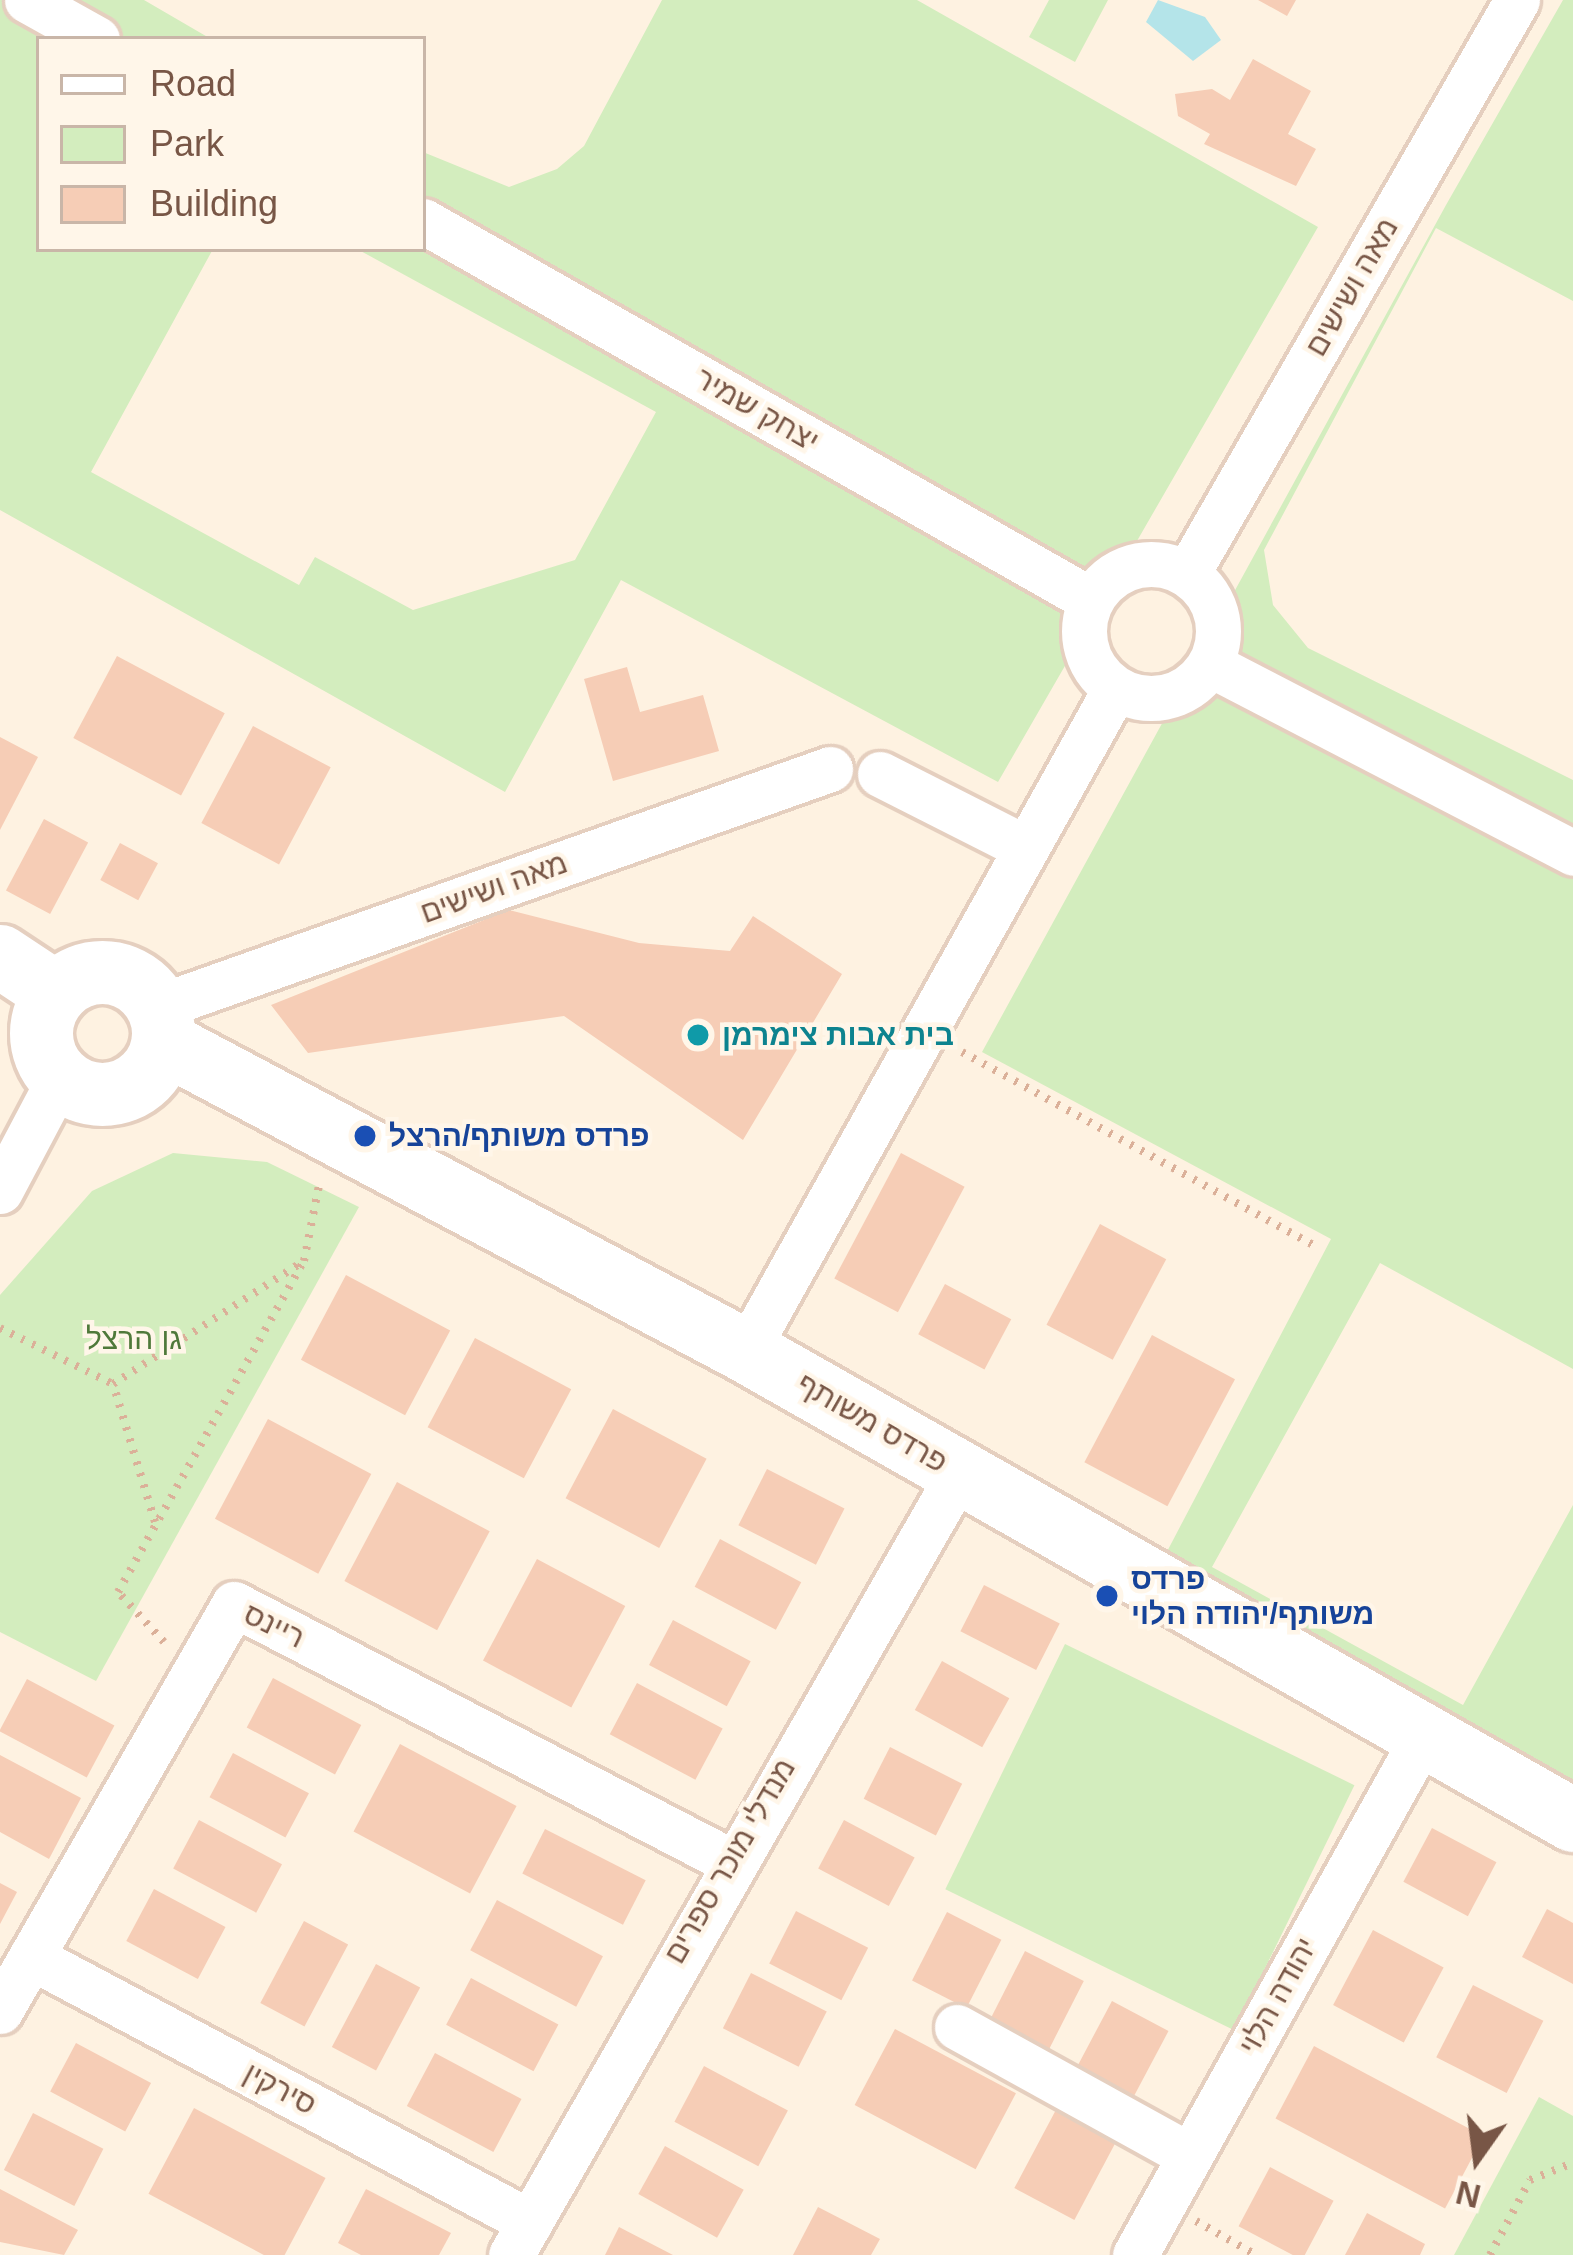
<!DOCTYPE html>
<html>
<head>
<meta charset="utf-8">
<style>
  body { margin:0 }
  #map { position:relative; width:1573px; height:2255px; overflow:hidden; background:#fef2e1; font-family:Arial,Heebo,sans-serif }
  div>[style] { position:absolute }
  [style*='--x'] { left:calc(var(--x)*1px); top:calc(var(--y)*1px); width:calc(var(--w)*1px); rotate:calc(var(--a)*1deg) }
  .green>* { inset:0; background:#d3edbe; transform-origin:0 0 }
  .water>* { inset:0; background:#b4e4e9 }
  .building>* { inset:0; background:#f6cdb6; transform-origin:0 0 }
  .path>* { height:8px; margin-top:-4px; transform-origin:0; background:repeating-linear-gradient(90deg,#dbb099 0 3px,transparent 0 12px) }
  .roads { filter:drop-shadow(3px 0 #e5cfbf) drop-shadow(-3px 0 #e5cfbf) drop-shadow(0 3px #e5cfbf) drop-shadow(0 -3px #e5cfbf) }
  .street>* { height:45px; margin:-22.5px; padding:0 22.5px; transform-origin:22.5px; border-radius:22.5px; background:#fff }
  .street>.ring { margin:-22.5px; padding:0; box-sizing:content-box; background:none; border:45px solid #fff; border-radius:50% }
  .secondary>* { height:63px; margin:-31.5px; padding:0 31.5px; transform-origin:31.5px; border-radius:31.5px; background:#fff }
  .secondary>.ring { margin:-31.5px; padding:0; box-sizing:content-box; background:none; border:63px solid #fff; border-radius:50% }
  .dots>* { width:33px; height:33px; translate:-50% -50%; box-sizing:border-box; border:6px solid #fff6e9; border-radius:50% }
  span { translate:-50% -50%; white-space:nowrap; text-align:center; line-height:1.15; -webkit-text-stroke:9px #fff6e9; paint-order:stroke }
  .street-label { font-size:30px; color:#785646 }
  .culture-label { font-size:30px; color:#0d838f; font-weight:700 }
  .left { translate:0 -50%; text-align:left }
  .transit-label { font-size:30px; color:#164399; font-weight:700 }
  .park-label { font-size:30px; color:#4f793a }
  .legend { position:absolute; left:36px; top:36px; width:390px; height:216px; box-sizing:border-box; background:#fff6e9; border:3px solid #c9b6a8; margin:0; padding:15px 21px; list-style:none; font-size:36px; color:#785646 }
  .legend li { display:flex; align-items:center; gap:24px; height:60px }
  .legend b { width:60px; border:3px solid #c9b6a8 }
  .north { position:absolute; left:1417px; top:2099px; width:120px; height:120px; -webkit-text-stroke:9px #fff6e9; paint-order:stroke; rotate:194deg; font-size:33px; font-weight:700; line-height:48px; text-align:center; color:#785646 }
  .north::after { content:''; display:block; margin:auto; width:42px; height:54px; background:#785646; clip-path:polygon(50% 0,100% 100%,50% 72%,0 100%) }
</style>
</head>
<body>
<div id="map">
  <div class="green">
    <div style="clip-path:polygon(0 0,144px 0,211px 39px,39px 39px,39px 249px,213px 249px,91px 472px,299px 585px,315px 557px,413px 610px,575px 560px,656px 412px,357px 249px,423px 249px,423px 152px,509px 187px,557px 169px,584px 146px,662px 0,917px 0,1318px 227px,998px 782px,621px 580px,505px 792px,0 510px)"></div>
    <div style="clip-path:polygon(1049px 0,1108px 0,1075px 62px,1029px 37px)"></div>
    <div style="clip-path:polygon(1563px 0,1573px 0,1573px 301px,1436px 228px,1264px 550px,1273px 605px,1308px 648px,1573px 780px,1573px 1369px,1380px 1263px,1212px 1567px,1463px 1705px,1573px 1505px,1573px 1792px,1161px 1563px,1331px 1239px,982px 1052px,1446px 205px)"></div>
    <div style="clip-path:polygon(173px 1153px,267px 1162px,359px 1207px,96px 1681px,0 1632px,0 1295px,92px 1191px)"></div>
    <div style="left:1065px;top:1644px;width:322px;height:273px;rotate:26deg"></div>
    <div style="clip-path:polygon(1539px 2097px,1573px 2116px,1573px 2255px,1454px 2255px)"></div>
  </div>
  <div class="water">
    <div style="clip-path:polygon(1158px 0,1205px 17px,1221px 40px,1193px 61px,1146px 22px)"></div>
  </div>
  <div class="building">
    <div style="clip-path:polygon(1258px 0,1296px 0,1287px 16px)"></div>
    <div style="clip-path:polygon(1253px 59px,1311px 91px,1288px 134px,1316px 149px,1296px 186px,1204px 144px,1210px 134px,1178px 116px,1175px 94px,1212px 89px,1230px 100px)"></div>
    <div style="left:117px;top:656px;width:122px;height:93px;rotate:28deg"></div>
    <div style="clip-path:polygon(627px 667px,640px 712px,703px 695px,719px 751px,613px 781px,584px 679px)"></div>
    <div style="left:253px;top:726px;width:88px;height:110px;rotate:28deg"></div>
    <div style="clip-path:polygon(0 737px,38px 757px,0 830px)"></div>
    <div style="left:44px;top:819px;width:50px;height:81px;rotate:28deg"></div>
    <div style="left:120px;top:843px;width:43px;height:42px;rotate:28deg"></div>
    <div style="clip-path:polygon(509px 910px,639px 943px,730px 951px,753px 916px,842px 974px,743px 1140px,564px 1016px,308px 1053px,271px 1005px)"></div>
    <div style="left:901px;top:1153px;width:72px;height:142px;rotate:28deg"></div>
    <div style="left:1100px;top:1224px;width:75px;height:114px;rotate:28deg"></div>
    <div style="left:346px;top:1275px;width:118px;height:96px;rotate:28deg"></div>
    <div style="left:945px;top:1284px;width:75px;height:57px;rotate:28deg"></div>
    <div style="left:1152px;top:1335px;width:94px;height:144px;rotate:28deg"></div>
    <div style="left:475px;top:1338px;width:109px;height:101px;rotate:28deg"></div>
    <div style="left:613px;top:1409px;width:106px;height:101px;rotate:28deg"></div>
    <div style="left:268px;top:1419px;width:117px;height:113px;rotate:28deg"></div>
    <div style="left:767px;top:1469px;width:87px;height:63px;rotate:27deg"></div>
    <div style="left:397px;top:1482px;width:105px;height:112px;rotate:28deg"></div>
    <div style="left:720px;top:1539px;width:92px;height:54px;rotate:28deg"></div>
    <div style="left:537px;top:1559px;width:100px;height:115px;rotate:28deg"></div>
    <div style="left:984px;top:1585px;width:85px;height:52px;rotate:27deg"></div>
    <div style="left:673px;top:1620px;width:88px;height:51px;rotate:28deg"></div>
    <div style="left:942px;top:1661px;width:77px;height:56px;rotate:29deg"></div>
    <div style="left:273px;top:1678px;width:100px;height:56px;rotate:28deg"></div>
    <div style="left:27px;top:1679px;width:99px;height:59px;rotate:28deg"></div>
    <div style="left:637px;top:1683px;width:97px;height:58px;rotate:28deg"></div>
    <div style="left:400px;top:1744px;width:132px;height:99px;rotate:28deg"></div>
    <div style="left:890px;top:1747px;width:81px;height:58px;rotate:27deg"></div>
    <div style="left:233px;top:1753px;width:86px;height:50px;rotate:28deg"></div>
    <div style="clip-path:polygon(0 1755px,81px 1798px,49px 1859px,0 1832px)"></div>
    <div style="left:199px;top:1820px;width:94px;height:55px;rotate:28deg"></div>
    <div style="left:844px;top:1820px;width:80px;height:55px;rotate:28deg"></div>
    <div style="left:1432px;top:1828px;width:73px;height:61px;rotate:28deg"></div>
    <div style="left:545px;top:1829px;width:113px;height:50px;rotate:27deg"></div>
    <div style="clip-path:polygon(0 1883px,17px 1892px,0 1924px)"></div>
    <div style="left:154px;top:1889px;width:81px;height:59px;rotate:28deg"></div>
    <div style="left:497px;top:1900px;width:120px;height:57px;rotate:28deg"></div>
    <div style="clip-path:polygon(1547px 1909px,1573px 1923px,1573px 1984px,1522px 1957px)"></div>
    <div style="left:796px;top:1911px;width:81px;height:59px;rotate:27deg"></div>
    <div style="left:947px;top:1912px;width:61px;height:77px;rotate:27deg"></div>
    <div style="left:304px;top:1921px;width:50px;height:93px;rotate:28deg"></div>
    <div style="left:1373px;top:1930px;width:80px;height:85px;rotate:28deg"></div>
    <div style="left:1025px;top:1951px;width:66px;height:81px;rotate:27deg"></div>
    <div style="left:376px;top:1964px;width:50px;height:94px;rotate:28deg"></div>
    <div style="left:751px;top:1973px;width:85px;height:62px;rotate:27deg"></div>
    <div style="left:471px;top:1978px;width:99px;height:53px;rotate:28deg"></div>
    <div style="left:1473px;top:1985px;width:79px;height:81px;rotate:27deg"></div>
    <div style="left:1112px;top:2001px;width:64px;height:80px;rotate:28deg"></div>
    <div style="left:895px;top:2029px;width:137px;height:86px;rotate:28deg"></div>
    <div style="left:76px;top:2043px;width:85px;height:55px;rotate:28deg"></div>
    <div style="left:1314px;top:2046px;width:192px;height:82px;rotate:28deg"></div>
    <div style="left:435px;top:2053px;width:98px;height:60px;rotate:28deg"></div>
    <div style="left:704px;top:2066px;width:95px;height:63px;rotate:28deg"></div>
    <div style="left:1058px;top:2106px;width:68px;height:93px;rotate:28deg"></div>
    <div style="left:194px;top:2108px;width:149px;height:97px;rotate:28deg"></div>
    <div style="left:33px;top:2113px;width:79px;height:64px;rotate:27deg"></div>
    <div style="left:665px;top:2146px;width:90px;height:55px;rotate:29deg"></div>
    <div style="left:1270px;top:2167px;width:72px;height:67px;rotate:28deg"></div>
    <div style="clip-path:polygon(0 2189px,78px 2230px,64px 2255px,0 2242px)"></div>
    <div style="clip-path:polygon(366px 2189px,451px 2233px,439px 2255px,361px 2255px,338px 2243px)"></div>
    <div style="clip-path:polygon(818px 2207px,880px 2239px,871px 2255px,793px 2255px)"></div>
    <div style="clip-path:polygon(1367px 2213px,1425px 2244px,1420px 2255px,1345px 2255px)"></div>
    <div style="clip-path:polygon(619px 2227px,673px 2255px,605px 2255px)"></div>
  </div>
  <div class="path">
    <div style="--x:962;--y:1052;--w:405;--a:28.8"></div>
    <div style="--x:0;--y:1328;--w:126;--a:26.4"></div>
    <div style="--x:155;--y:1522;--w:144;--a:-106.9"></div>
    <div style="--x:113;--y:1384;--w:224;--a:-32.8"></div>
    <div style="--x:164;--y:1642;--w:68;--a:-132.6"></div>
    <div style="--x:118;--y:1592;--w:380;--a:-60.7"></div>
    <div style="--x:304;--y:1261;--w:83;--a:-78.8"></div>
    <div style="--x:1196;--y:2221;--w:69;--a:29.5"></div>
    <div style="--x:1490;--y:2255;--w:85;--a:-61.9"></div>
    <div style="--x:1530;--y:2180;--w:46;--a:-21.6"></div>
  </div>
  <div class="roads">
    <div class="street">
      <div style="--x:27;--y:0;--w:80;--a:29.1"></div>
      <div style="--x:423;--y:221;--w:768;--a:29.57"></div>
      <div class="ring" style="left:1084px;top:564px;width:89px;height:89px"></div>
      <div style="--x:1187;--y:574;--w:662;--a:-60.1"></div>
      <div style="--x:1211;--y:665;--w:408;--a:27.4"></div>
      <div style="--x:880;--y:774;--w:161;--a:26.9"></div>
      <div style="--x:158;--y:1007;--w:713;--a:-19.5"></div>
      <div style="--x:0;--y:1191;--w:129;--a:-62.2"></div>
      <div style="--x:746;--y:1351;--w:758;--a:-60.86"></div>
      <div style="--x:31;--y:1957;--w:565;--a:27.97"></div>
      <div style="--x:0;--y:2011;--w:469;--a:-60.1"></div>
      <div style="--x:234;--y:1604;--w:556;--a:27.39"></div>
      <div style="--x:957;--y:2027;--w:265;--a:28.9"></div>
      <div style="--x:511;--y:2255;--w:901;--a:-60.19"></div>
      <div style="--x:1135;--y:2255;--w:593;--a:-60.93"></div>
    </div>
    <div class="secondary">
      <div style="--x:0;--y:956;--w:67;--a:33.5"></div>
      <div class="ring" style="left:41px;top:972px;width:59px;height:59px"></div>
      <div style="--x:163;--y:1042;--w:660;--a:27.92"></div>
      <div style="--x:746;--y:1351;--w:951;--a:29.56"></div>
    </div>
  </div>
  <div class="dots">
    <div style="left:698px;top:1035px;background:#0f9aa8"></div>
    <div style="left:365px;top:1136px;background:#1a4fb4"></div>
    <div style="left:1107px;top:1596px;background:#1a4fb4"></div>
  </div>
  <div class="street-label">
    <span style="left:1352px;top:287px;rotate:-60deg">מאה ושישים</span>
    <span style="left:757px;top:410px;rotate:30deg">יצחק שמיר</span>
    <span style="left:494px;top:888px;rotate:-20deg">מאה ושישים</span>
    <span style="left:872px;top:1423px;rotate:30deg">פרדס משותף</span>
    <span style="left:274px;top:1626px;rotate:26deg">ריינס</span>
    <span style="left:730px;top:1861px;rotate:-60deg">מנדלי מוכר ספרים</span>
    <span style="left:1278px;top:1996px;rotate:-61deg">יהודה הלוי</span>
    <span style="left:280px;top:2089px;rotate:28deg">סירקין</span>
  </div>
  <div class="culture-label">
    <span class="left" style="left:722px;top:1035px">בית אבות צימרמן</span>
  </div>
  <div class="transit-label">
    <span class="left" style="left:389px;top:1136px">פרדס משותף/הרצל</span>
    <span class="left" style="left:1131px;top:1596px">פרדס<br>משותף/יהודה הלוי</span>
  </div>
  <div class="park-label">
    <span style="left:134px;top:1339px">גן הרצל</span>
  </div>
  <ul class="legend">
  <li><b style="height:15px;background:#fff"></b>Road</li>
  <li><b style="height:33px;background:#d3edbe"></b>Park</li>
  <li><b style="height:33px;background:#f6cdb6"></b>Building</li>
  </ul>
  <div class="north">N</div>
</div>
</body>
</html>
